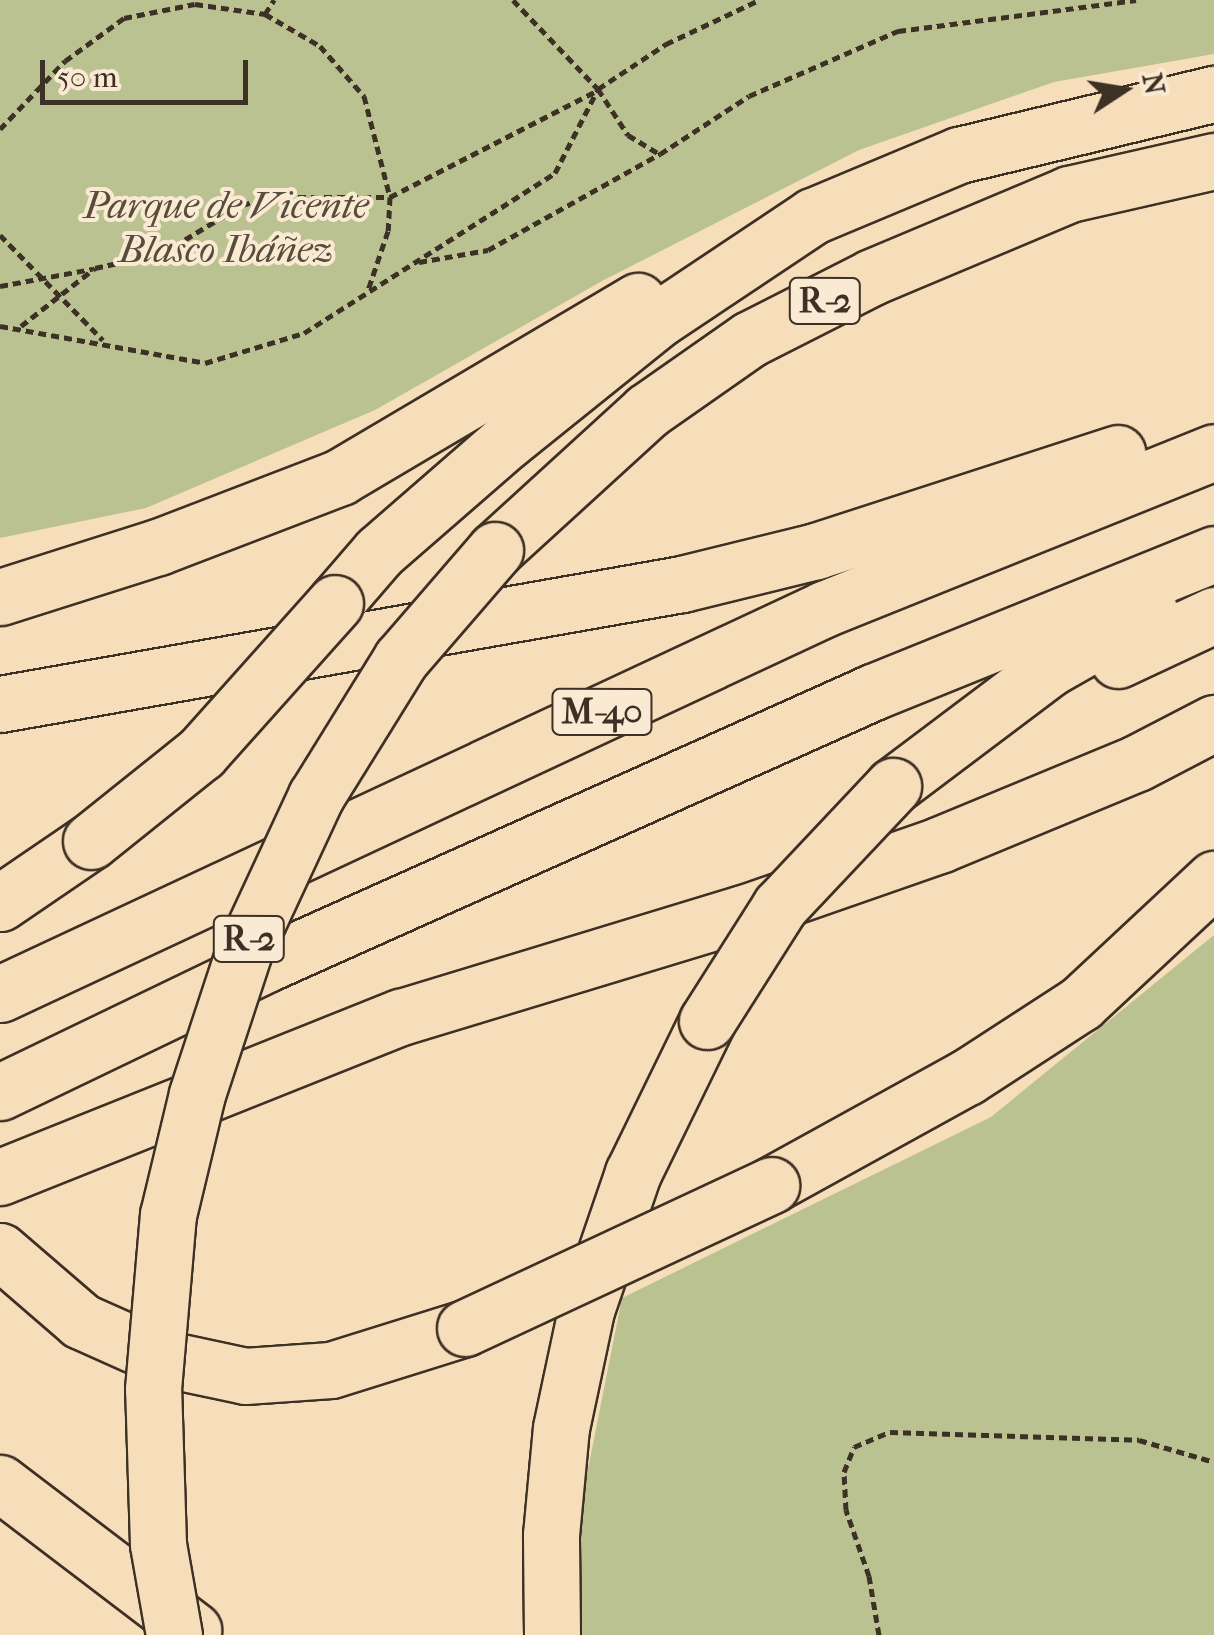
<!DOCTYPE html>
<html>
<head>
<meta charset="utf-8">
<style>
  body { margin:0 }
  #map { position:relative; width:1214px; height:1635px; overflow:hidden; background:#f7debb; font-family:"IM FELL French Canon",serif }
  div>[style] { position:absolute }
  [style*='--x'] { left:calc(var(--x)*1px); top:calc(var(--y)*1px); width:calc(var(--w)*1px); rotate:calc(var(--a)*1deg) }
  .green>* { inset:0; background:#bac292 }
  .path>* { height:5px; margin-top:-2.5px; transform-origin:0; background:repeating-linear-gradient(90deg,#3d3024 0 8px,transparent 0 13px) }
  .roads { filter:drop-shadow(2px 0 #3d3024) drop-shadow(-2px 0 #3d3024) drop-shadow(0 2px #3d3024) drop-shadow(0 -2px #3d3024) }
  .highway>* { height:55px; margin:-27.5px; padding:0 27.5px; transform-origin:27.5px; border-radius:27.5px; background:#f7debb }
  .bridges { filter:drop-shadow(2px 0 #3d3024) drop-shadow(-2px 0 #3d3024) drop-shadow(0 2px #3d3024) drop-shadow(0 -2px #3d3024) }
  .highway-bridge>* { height:55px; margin:-27.5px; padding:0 27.5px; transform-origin:27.5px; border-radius:27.5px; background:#f7debb }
  span { translate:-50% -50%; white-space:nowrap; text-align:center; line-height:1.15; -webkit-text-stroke:8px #faead3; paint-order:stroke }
  .shield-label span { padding:2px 8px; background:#faead3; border:2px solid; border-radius:8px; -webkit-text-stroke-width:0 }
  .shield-label { font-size:35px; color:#3d3024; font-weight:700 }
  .park-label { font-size:38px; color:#564d3a; font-style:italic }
  .north { position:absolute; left:1074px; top:40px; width:100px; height:100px; -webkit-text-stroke:8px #faead3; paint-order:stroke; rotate:78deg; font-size:28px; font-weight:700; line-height:40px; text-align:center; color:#3d3024 }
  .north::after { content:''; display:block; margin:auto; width:35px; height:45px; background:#3d3024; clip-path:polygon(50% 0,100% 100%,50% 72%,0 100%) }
  .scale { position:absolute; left:40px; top:60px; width:208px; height:45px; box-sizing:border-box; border:5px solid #3d3024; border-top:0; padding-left:12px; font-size:30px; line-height:35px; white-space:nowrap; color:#3d3024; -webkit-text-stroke:8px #faead3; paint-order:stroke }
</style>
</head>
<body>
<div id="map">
  <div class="green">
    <div style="clip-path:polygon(0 0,1214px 0,1214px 54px,1054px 82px,859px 150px,602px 281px,375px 410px,146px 508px,0 538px)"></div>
    <div style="clip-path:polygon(1214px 935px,1214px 1635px,581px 1635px,581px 1504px,622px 1298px,991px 1117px)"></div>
  </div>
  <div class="path">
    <div style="--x:513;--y:0;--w:123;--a:46.3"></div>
    <div style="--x:598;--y:89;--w:55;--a:56.9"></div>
    <div style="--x:628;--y:135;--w:37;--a:31"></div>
    <div style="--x:660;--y:154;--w:106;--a:-33.1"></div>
    <div style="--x:749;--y:96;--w:163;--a:-23.6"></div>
    <div style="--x:898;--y:31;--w:240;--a:-7.4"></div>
    <div style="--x:265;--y:14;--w:17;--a:-57"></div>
    <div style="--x:0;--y:129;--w:94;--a:-46.3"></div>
    <div style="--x:65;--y:61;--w:73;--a:-36.1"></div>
    <div style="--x:124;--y:18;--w:72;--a:-11.2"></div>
    <div style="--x:195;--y:4;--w:71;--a:8.1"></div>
    <div style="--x:265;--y:14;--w:64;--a:30.2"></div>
    <div style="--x:320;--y:46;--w:67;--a:48.7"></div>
    <div style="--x:364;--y:96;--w:104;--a:75.6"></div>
    <div style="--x:390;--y:197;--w:34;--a:93"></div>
    <div style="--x:388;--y:231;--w:62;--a:108.7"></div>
    <div style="--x:0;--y:235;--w:147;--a:45.6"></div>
    <div style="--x:419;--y:262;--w:70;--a:-9.9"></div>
    <div style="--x:488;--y:250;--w:197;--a:-29.2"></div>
    <div style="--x:0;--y:286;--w:94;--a:-10.5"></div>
    <div style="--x:0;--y:326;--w:208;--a:10.2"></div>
    <div style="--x:205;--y:363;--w:103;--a:-16.9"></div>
    <div style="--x:304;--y:333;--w:298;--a:-32.5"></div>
    <div style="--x:555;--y:173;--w:94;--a:-62.9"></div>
    <div style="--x:598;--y:89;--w:82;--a:-33.5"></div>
    <div style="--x:666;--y:44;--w:103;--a:-25.3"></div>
    <div style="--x:21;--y:326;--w:94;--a:-38.1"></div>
    <div style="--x:95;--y:268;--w:70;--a:-12.4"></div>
    <div style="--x:163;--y:253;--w:92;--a:-31.3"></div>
    <div style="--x:242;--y:205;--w:31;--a:-15"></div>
    <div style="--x:272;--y:197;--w:118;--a:0"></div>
    <div style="--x:390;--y:197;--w:232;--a:-27.2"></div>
    <div style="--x:879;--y:1635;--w:60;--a:-99.6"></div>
    <div style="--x:869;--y:1576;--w:70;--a:-109.2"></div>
    <div style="--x:846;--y:1510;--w:38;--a:-93"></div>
    <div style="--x:844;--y:1472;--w:27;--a:-68"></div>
    <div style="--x:854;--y:1447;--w:39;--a:-23"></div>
    <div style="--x:890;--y:1432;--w:249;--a:1.8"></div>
    <div style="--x:1139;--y:1440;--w:78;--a:16.3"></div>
  </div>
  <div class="roads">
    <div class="highway">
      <div style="--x:495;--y:550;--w:206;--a:-42.4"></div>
      <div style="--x:647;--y:411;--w:126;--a:-35"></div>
      <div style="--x:750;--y:339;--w:137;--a:-26.9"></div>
      <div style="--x:872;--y:277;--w:214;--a:-22.8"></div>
      <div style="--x:1069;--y:194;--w:149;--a:-12.8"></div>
      <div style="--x:0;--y:597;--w:166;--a:-17.6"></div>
      <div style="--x:158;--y:547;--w:195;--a:-21"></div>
      <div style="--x:340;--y:477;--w:346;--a:-30.6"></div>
      <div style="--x:335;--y:603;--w:67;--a:-49.2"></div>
      <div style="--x:379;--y:552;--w:171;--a:-41"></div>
      <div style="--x:508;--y:440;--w:195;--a:-38.8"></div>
      <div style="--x:660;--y:318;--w:184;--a:-33.7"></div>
      <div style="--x:813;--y:216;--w:158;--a:-22.7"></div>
      <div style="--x:959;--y:155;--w:262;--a:-13.5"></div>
      <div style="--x:1118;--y:660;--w:106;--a:-25.1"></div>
      <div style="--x:0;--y:704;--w:692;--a:-9.98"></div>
      <div style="--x:682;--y:584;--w:138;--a:-13.8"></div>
      <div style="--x:816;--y:551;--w:317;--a:-18"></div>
      <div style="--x:893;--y:786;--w:194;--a:-37"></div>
      <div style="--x:1048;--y:669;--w:117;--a:-29.6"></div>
      <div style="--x:0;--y:903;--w:110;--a:-34.3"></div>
      <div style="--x:0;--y:994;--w:910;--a:-25.04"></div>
      <div style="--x:824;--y:609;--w:420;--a:-21.9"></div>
      <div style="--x:0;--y:1092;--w:295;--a:-25.7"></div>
      <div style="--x:266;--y:964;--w:665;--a:-24.14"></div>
      <div style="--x:873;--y:692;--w:368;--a:-22"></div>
      <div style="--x:0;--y:1177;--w:432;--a:-21.8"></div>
      <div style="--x:401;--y:1017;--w:358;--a:-16.9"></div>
      <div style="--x:744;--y:913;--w:207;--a:-19.2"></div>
      <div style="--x:939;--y:845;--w:214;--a:-22.5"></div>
      <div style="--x:1137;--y:763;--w:87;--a:-27.5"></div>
      <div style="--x:771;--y:1185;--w:224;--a:-28.9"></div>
      <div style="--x:967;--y:1077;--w:136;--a:-33"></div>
      <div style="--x:1081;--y:1003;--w:182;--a:-43"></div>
      <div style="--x:0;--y:1251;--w:107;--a:40.8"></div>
      <div style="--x:81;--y:1321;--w:93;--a:24.1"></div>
      <div style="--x:166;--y:1359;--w:81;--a:12.1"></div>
      <div style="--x:245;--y:1376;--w:86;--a:-4"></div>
      <div style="--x:331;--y:1370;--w:140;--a:-17.4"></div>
      <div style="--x:0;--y:1483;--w:243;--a:37.3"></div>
      <div style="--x:552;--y:1635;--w:100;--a:-90.6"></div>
      <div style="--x:551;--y:1535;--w:107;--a:-84.7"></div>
      <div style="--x:561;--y:1428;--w:121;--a:-78"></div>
      <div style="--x:586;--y:1310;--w:145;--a:-71.1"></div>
      <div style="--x:633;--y:1173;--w:169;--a:-64"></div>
    </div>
  </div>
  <div class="bridges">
    <div class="highway-bridge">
      <div style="--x:91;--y:841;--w:141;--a:-38.7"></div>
      <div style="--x:201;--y:753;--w:201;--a:-48.2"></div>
      <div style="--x:707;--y:1021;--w:136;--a:-57.6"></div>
      <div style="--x:780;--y:906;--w:165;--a:-46.7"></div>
      <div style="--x:465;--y:1328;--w:338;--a:-25"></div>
      <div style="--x:174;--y:1635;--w:92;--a:-100"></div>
      <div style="--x:158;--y:1544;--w:155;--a:-91.8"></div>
      <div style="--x:153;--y:1389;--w:175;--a:-85.1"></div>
      <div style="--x:168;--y:1215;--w:124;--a:-76.5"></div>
      <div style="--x:197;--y:1094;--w:151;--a:-71.8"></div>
      <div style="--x:244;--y:951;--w:171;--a:-65.1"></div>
      <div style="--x:316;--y:796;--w:161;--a:-58.2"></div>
      <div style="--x:401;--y:659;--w:144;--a:-49.2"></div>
    </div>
  </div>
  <div class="shield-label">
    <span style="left:825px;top:301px">R-2</span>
    <span style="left:602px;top:712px">M-40</span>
    <span style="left:249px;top:939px">R-2</span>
  </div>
  <div class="park-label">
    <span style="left:226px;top:228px">Parque de Vicente<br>Blasco Ibáñez</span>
  </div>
  <div class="north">N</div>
  <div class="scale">50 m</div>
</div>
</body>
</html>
